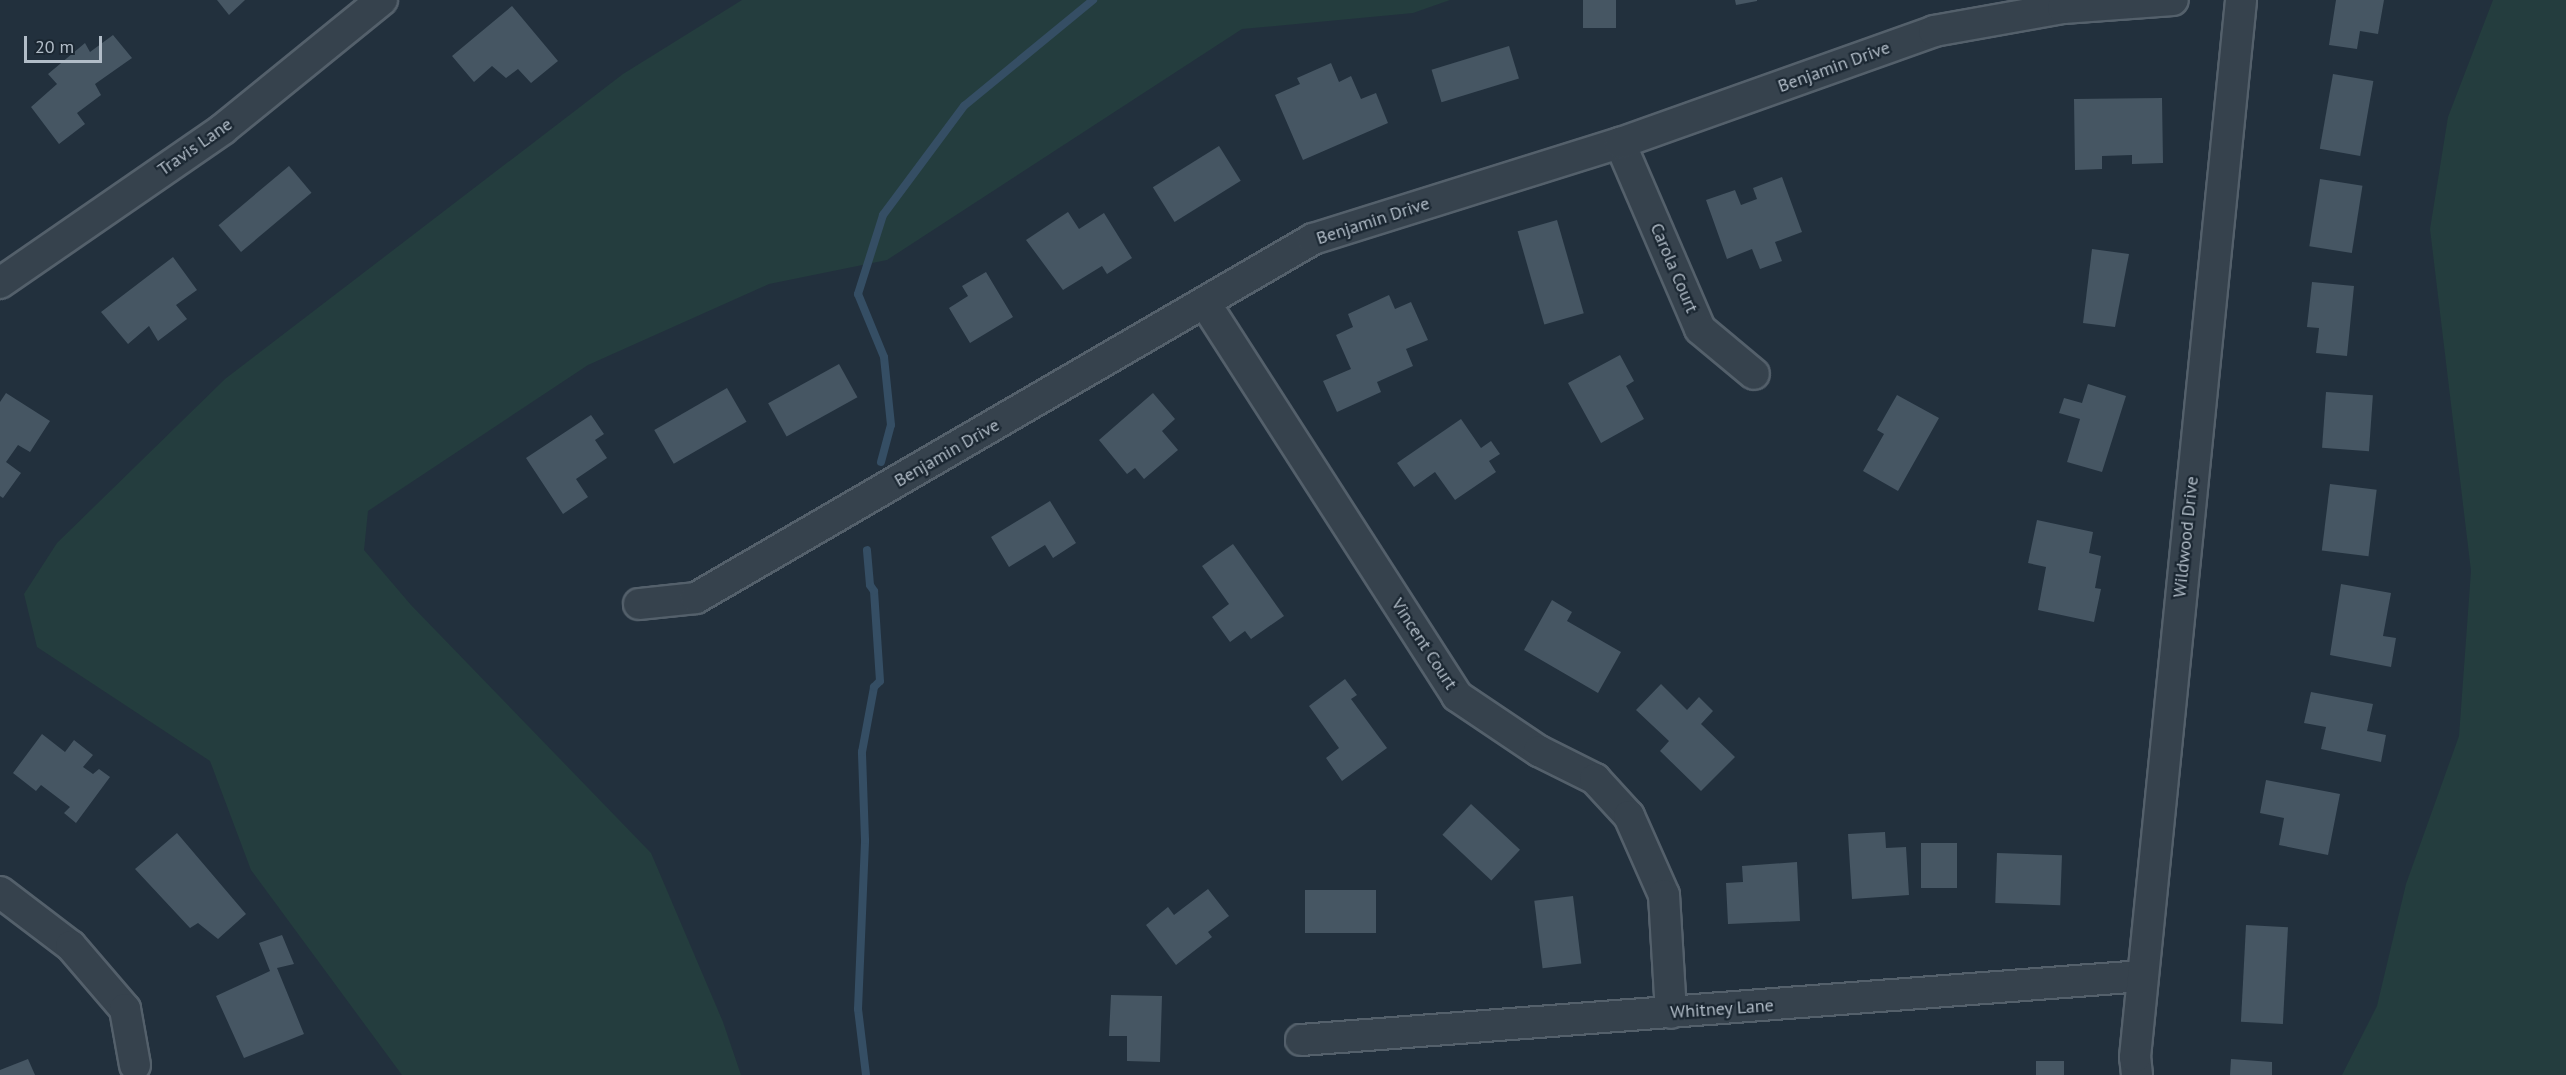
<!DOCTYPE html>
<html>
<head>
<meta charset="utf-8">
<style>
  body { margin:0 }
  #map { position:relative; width:2566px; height:1075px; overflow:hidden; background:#22303d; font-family:"PT Sans",sans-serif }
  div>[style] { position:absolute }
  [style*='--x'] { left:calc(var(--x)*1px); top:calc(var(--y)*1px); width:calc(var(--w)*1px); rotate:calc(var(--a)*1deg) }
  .green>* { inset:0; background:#243d3e }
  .stream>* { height:8px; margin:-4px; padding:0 4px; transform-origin:4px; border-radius:4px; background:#354e64 }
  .building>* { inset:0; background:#465663; transform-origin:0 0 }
  .roads { filter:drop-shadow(2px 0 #54606b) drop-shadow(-2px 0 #54606b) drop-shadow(0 2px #54606b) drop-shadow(0 -2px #54606b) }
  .minor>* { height:30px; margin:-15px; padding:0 15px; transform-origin:15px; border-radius:15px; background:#36424d }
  span { translate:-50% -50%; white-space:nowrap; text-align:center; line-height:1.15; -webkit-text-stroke:4.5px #1b2732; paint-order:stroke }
  .street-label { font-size:18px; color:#b2bdc8 }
  .scale { position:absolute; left:24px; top:36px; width:78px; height:27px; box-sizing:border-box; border:3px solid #b2bdc8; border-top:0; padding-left:8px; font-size:18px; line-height:21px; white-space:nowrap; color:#b2bdc8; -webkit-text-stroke:4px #1b2732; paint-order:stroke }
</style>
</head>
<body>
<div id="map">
  <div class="green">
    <div style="clip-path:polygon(742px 0,1450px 0,1413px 13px,1242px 29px,887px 260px,769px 284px,588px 365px,368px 511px,364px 550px,411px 605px,651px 853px,723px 1022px,741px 1075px,402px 1075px,251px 870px,210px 761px,37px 647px,24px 594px,57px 543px,225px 379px,623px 74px)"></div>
    <div style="clip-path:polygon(2493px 0,2566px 0,2566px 1075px,2342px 1075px,2377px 1006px,2406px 884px,2459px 736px,2471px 571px,2430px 229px,2448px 117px)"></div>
  </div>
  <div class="stream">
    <div style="--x:881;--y:462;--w:38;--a:-75"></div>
    <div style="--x:891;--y:425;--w:68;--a:-95.9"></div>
    <div style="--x:884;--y:357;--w:68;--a:-112.4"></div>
    <div style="--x:858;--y:294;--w:83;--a:-72.4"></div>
    <div style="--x:883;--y:215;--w:136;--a:-53.4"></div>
    <div style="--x:964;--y:106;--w:167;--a:-39.4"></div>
    <div style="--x:866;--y:1075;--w:66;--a:-96.9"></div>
    <div style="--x:858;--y:1009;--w:169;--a:-87.6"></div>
    <div style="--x:865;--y:840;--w:88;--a:-92"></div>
    <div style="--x:862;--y:752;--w:66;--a:-79.5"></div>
    <div style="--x:874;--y:687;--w:8;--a:-45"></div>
    <div style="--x:880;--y:681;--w:90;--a:-93.8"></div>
    <div style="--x:874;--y:591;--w:7;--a:-124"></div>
    <div style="--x:870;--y:585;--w:35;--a:-95"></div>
  </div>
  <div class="building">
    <div style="clip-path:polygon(217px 0,245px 0,229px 15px)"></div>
    <div style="left:1583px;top:0;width:33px;height:28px"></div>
    <div style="clip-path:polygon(1735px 0,1757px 0,1757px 1px,1736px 5px)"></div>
    <div style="clip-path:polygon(2336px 0,2384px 0,2378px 34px,2360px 31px,2357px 49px,2329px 45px)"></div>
    <div style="clip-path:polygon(512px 6px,558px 61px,531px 83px,518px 69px,506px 78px,492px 66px,474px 82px,452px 56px)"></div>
    <div style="clip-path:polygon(113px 35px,132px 58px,95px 84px,101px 95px,77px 113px,85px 124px,59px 144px,31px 107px,57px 84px,48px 74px,85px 43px,90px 52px)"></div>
    <div style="left:1509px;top:46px;width:34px;height:81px;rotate:73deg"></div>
    <div style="clip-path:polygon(1331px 63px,1339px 82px,1351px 76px,1361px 99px,1376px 93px,1388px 123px,1303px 160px,1275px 95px,1300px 84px,1297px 78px)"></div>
    <div style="left:2333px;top:74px;width:41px;height:76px;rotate:10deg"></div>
    <div style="clip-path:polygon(2162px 98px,2163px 163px,2132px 164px,2132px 155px,2102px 156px,2102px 169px,2075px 170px,2074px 99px)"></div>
    <div style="left:1219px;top:146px;width:41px;height:78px;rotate:58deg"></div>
    <div style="left:289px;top:166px;width:35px;height:92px;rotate:50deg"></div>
    <div style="clip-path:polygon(1782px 177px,1802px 232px,1775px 242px,1782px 261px,1760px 269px,1752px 249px,1727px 259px,1706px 200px,1735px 190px,1741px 205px,1757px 199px,1753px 188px)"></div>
    <div style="left:2320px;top:179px;width:43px;height:68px;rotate:9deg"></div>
    <div style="clip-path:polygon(1068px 212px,1079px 229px,1104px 213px,1132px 258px,1107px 274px,1102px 266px,1063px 290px,1026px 240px)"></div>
    <div style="left:1557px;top:220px;width:97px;height:41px;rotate:74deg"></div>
    <div style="clip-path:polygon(2092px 249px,2129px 254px,2115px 327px,2083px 323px)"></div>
    <div style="clip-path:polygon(173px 257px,197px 290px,176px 305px,187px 319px,158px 341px,149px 326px,128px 344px,101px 312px)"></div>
    <div style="clip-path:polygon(986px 272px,1013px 317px,970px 343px,949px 308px,968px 296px,962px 286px)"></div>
    <div style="clip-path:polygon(2312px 282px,2354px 286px,2347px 356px,2316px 353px,2319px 328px,2307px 327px)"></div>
    <div style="clip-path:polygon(1389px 295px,1395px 309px,1411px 302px,1428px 340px,1406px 349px,1413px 366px,1377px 382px,1381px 392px,1337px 412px,1323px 381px,1351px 369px,1336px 335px,1353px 327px,1348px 314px)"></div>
    <div style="clip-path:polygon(1620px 355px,1634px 381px,1626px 386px,1644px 419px,1601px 443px,1568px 383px)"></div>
    <div style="left:839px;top:364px;width:38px;height:81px;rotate:61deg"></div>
    <div style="clip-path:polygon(2088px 384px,2126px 396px,2102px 472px,2067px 462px,2080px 419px,2059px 413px,2064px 398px,2082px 403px)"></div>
    <div style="left:727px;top:388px;width:39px;height:84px;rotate:60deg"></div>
    <div style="left:2326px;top:392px;width:47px;height:56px;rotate:4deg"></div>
    <div style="clip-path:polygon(6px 393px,50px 421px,30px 452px,18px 445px,6px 462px,21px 473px,3px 498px,0 496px,0 402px)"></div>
    <div style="clip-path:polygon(1153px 393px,1175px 419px,1162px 431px,1178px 450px,1144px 479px,1135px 468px,1127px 474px,1099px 440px)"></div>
    <div style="clip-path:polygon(1897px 395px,1939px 418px,1898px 491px,1863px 471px,1884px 434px,1877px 430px)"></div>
    <div style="clip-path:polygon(591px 415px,604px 434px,595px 440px,607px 458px,576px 479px,588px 497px,563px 514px,526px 458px)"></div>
    <div style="clip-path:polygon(1461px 419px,1481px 448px,1491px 441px,1500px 454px,1489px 461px,1496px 472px,1455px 500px,1435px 472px,1414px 487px,1397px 463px)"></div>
    <div style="left:2330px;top:484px;width:47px;height:67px;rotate:7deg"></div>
    <div style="clip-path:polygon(1050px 501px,1076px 543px,1053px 558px,1045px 545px,1009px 567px,991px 537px)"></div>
    <div style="clip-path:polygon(2037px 520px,2093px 532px,2089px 553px,2101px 556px,2095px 588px,2101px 589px,2094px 622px,2038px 610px,2046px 567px,2028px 563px)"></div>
    <div style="clip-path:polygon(1233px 544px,1284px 616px,1251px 639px,1245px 631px,1230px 642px,1212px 617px,1229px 604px,1202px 566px)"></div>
    <div style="clip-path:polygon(2341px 584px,2391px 593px,2383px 636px,2396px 638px,2391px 667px,2330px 655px)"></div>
    <div style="clip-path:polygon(1552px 600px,1572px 612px,1567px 621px,1621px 652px,1598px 693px,1524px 650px)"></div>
    <div style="clip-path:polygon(1345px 679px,1357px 695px,1351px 699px,1387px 748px,1342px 781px,1326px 758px,1339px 748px,1309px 706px)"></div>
    <div style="clip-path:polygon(1661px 684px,1687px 710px,1699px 697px,1713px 711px,1701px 724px,1735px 757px,1701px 791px,1660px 751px,1669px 741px,1636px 710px)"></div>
    <div style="clip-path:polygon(2311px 692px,2373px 704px,2367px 731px,2386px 735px,2381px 762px,2321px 749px,2326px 727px,2304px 723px)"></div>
    <div style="clip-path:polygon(42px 734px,65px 752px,74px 740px,93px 755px,83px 767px,93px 774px,99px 769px,110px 777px,76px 823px,64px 813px,70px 807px,41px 785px,36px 791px,13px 773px)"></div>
    <div style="clip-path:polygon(2266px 780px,2340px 794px,2328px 855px,2279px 845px,2284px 818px,2260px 813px)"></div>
    <div style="left:1471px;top:804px;width:67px;height:42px;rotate:43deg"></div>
    <div style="clip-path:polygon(1885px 832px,1886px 848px,1906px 847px,1909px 895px,1852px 899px,1848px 834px)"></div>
    <div style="clip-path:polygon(177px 833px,246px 914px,218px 939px,198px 923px,190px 928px,135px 869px)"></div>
    <div style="left:1921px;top:843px;width:36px;height:45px"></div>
    <div style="left:1997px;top:853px;width:65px;height:50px;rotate:2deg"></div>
    <div style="clip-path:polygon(1797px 862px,1800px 921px,1728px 924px,1726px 883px,1743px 882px,1742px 866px)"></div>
    <div style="clip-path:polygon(1208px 889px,1229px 916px,1208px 932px,1212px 937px,1176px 965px,1146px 925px,1168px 907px,1174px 915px)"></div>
    <div style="left:1305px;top:890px;width:71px;height:43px"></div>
    <div style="left:1573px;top:896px;width:68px;height:39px;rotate:83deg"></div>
    <div style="left:2246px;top:925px;width:42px;height:97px;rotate:3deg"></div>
    <div style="clip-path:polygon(282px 935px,294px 964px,277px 968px,304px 1034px,244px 1058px,216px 996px,270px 971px,259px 943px)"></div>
    <div style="clip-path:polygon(1111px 995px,1162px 996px,1160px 1062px,1127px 1061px,1127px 1036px,1109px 1036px)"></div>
    <div style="clip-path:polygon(28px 1059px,35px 1075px,0 1075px,0 1070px)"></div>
    <div style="clip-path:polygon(2231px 1059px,2272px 1062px,2272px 1075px,2230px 1075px)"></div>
    <div style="left:2064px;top:1061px;width:14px;height:28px;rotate:90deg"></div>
  </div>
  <div class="roads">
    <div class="minor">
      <div style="--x:1620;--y:143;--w:202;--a:66.7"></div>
      <div style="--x:1700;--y:329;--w:70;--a:39.8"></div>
      <div style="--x:0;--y:283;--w:271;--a:-34.6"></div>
      <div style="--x:223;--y:129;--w:205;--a:-39.1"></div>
      <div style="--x:1205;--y:303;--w:467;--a:57.3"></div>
      <div style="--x:1457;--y:696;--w:99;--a:33.9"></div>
      <div style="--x:1539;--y:751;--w:63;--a:26.6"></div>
      <div style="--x:1595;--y:779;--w:50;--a:47.4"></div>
      <div style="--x:1629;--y:816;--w:86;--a:66.1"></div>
      <div style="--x:1664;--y:895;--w:118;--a:86.6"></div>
      <div style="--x:639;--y:604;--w:57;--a:-6"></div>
      <div style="--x:696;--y:598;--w:714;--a:-30.19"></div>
      <div style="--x:1313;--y:239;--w:322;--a:-17.4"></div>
      <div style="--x:1620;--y:143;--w:333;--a:-19.6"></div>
      <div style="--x:1934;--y:31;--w:131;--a:-10.1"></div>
      <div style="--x:2063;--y:8;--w:110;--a:-4.2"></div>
      <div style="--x:0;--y:892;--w:89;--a:37.3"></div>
      <div style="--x:71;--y:946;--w:83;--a:49.4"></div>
      <div style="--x:125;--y:1009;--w:57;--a:79.9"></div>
      <div style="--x:1301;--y:1040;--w:844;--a:-4.35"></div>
      <div style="--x:2137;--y:1075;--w:18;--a:-96"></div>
      <div style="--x:2135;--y:1057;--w:1062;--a:-84.27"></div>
    </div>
  </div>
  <div class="street-label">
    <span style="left:1834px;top:67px;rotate:-20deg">Benjamin Drive</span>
    <span style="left:195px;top:147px;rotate:-35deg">Travis Lane</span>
    <span style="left:1373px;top:221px;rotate:-18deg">Benjamin Drive</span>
    <span style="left:1674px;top:268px;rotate:67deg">Carola Court</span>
    <span style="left:947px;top:453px;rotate:-30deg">Benjamin Drive</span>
    <span style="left:2186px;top:537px;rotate:-84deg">Wildwood Drive</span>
    <span style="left:1424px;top:644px;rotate:57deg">Vincent Court</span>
    <span style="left:1722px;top:1009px;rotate:-4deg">Whitney Lane</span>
  </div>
  <div class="scale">20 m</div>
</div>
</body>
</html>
